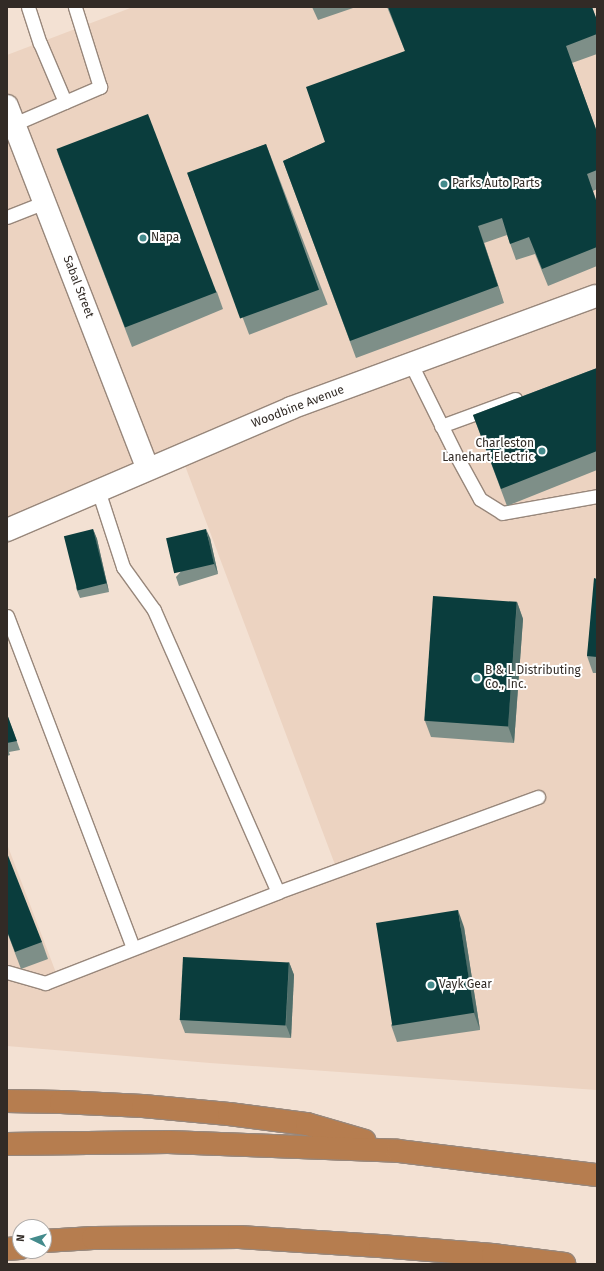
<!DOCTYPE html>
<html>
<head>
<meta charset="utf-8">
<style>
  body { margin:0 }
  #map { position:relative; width:604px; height:1271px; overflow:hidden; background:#f3e1d3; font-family:"Fira Sans",sans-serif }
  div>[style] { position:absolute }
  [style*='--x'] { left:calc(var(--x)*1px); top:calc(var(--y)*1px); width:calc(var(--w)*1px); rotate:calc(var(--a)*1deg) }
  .built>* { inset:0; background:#ecd3c1 }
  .roads { filter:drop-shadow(1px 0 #98877b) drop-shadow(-1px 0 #98877b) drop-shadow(0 1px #98877b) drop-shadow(0 -1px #98877b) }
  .service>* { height:13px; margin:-6.5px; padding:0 6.5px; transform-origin:6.5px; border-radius:6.5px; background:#fff }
  .minor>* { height:22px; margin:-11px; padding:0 11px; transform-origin:11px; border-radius:11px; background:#fff }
  .motorway>* { height:22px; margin:-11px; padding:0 11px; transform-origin:11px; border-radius:11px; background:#b67d4f }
  .wall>* { inset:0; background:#7e8f88; transform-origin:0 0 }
  .shaded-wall>* { inset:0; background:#506e6a }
  .building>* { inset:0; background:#0a3d3d; transform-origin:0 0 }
  .dots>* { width:11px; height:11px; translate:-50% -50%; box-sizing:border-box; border:2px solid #fff; border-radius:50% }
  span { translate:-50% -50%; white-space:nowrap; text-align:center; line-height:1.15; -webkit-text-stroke:4px #fff; paint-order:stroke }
  .poi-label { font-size:12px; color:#322b26 }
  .left { translate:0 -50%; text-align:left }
  .right { translate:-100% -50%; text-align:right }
  .street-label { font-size:12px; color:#322b26 }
  .frame { position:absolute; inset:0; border:8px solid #322b26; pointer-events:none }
  .north { position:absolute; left:12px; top:1219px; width:40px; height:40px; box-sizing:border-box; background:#fff; border:1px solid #adaaa8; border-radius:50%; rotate:275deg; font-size:11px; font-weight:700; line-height:16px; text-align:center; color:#322b26 }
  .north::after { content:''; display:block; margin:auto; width:14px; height:18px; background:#448b8c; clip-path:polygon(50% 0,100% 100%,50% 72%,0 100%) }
</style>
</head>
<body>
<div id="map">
  <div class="built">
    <div style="clip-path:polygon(133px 7px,597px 7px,597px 1090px,210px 1063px,7px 1046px,7px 844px,58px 978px,337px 870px,181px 455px,7px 530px,7px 55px)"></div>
  </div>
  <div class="roads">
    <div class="service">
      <div style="--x:28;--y:7;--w:38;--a:72"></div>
      <div style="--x:40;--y:43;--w:64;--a:67"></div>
      <div style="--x:14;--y:124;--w:94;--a:-23.3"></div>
      <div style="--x:100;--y:87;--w:84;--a:-107.4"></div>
      <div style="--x:7;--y:217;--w:41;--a:-21.5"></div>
      <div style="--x:411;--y:364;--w:104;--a:63.7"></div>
      <div style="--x:457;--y:457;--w:48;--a:61.3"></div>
      <div style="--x:480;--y:499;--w:26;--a:32"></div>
      <div style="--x:502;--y:513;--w:97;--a:-10.1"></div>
      <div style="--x:441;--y:426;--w:79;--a:-20"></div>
      <div style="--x:98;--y:490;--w:81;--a:72"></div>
      <div style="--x:123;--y:567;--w:53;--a:54.2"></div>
      <div style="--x:154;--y:610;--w:308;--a:66.3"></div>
      <div style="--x:7;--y:616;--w:355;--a:69.2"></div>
      <div style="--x:7;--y:972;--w:40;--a:16"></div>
      <div style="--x:45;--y:983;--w:250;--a:-21.3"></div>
      <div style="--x:278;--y:892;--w:277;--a:-20.1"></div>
    </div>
    <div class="minor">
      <div style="--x:7;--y:106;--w:389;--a:68.8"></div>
      <div style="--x:7;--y:530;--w:309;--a:-23.2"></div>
      <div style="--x:291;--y:408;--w:324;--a:-20.2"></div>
    </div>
    <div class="motorway">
      <div style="--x:7;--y:1101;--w:54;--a:1.1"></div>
      <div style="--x:61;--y:1102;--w:82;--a:2.8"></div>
      <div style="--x:143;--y:1106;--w:86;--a:5.3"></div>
      <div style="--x:229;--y:1114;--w:79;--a:7.3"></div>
      <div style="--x:307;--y:1124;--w:60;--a:16.3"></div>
      <div style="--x:7;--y:1144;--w:161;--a:-0.7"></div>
      <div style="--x:168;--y:1142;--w:230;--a:2.2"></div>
      <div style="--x:398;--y:1151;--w:200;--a:6.9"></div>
      <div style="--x:44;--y:1241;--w:49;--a:-3.5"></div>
      <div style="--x:93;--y:1238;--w:146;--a:-0.4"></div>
      <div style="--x:239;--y:1237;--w:141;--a:3.7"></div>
      <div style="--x:380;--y:1246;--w:113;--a:4.6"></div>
      <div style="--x:493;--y:1255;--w:72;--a:7.2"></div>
      <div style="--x:7;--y:1249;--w:13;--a:-4"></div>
    </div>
  </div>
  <div class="wall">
    <div style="clip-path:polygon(312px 7px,356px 7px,318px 20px)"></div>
    <div style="clip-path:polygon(387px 7px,592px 7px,597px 20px,597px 54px,572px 63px,597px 132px,597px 189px,593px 191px,597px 202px,597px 266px,548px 286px,535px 254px,516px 260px,507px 235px,484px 243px,504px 303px,356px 358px,283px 161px,325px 142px,405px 51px)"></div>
    <div style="left:266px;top:144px;width:172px;height:84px;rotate:69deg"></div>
    <div style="clip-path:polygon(57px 151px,217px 292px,223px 309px,132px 347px)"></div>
    <div style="clip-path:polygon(597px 368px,597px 470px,507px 506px,473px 415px)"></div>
    <div style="clip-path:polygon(93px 529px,97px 539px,109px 592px,80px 598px,76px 588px)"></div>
    <div style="clip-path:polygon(210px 538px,218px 574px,179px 586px,176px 577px)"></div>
    <div style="clip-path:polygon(597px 579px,597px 673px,593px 673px,587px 656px)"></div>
    <div style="clip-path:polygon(517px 602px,523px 619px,514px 743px,431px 737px,425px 721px)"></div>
    <div style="clip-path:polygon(7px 714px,20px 750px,9px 752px,10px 755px,7px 756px)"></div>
    <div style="clip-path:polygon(464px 927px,480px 1030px,397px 1042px,391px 1025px)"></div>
    <div style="clip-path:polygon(7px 932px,42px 942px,48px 959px,21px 969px)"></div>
    <div style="clip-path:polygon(289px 962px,294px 975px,291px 1038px,185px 1033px,180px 1020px)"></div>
  </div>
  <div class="shaded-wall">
    <div style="clip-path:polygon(478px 226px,484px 243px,504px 303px,498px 286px)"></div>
    <div style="clip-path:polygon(93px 529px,97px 539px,109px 592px,106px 583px)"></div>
    <div style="clip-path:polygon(206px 529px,210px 538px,218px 574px,214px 564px)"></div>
    <div style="clip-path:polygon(517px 602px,523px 619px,514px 743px,508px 726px)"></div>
    <div style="clip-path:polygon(458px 910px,464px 927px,480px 1030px,474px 1013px)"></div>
    <div style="clip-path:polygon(289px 962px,294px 975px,291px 1038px,286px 1025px)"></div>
  </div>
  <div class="building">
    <div style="clip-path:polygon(388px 7px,592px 7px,597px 20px,597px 34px,566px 46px,597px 132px,597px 170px,587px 174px,597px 203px,597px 247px,542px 269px,529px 237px,510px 244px,502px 218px,478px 226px,498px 286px,350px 341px,283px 161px,325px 142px,306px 87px,405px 51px)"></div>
    <div style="left:148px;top:114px;width:191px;height:98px;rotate:69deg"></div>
    <div style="left:266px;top:144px;width:155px;height:84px;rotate:70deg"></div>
    <div style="clip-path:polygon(597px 368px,597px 451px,501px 489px,473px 415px)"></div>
    <div style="left:93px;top:529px;width:56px;height:30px;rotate:76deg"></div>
    <div style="left:206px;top:529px;width:36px;height:41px;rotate:77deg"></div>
    <div style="clip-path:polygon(594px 578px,597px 579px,597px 657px,587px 656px)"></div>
    <div style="left:433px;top:596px;width:84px;height:125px;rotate:4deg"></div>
    <div style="clip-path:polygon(7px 714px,17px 741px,7px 743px)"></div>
    <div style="clip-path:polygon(7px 853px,42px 942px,15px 952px,7px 931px)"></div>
    <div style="left:458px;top:910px;width:104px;height:83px;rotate:81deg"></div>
    <div style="clip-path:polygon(597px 956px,597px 972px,596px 972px)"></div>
    <div style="left:183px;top:957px;width:106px;height:63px;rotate:3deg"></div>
  </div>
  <div class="dots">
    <div style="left:444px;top:184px;background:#448b8c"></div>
    <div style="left:143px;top:238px;background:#448b8c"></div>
    <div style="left:542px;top:451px;background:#448b8c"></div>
    <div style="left:477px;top:678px;background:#448b8c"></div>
    <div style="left:431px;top:985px;background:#448b8c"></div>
  </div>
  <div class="poi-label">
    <span class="left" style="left:452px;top:184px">Parks Auto Parts</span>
    <span class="left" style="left:151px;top:238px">Napa</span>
    <span class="right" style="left:534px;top:451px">Charleston<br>Lanehart Electric</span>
    <span class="left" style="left:485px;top:678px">B &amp; L Distributing<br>Co., Inc.</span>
    <span class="left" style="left:439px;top:985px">Vayk Gear</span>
  </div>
  <div class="street-label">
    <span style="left:78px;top:287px;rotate:69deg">Sabal Street</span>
    <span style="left:298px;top:407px;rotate:-21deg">Woodbine Avenue</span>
  </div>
  <div class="frame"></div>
  <div class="north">N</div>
</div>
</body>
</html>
